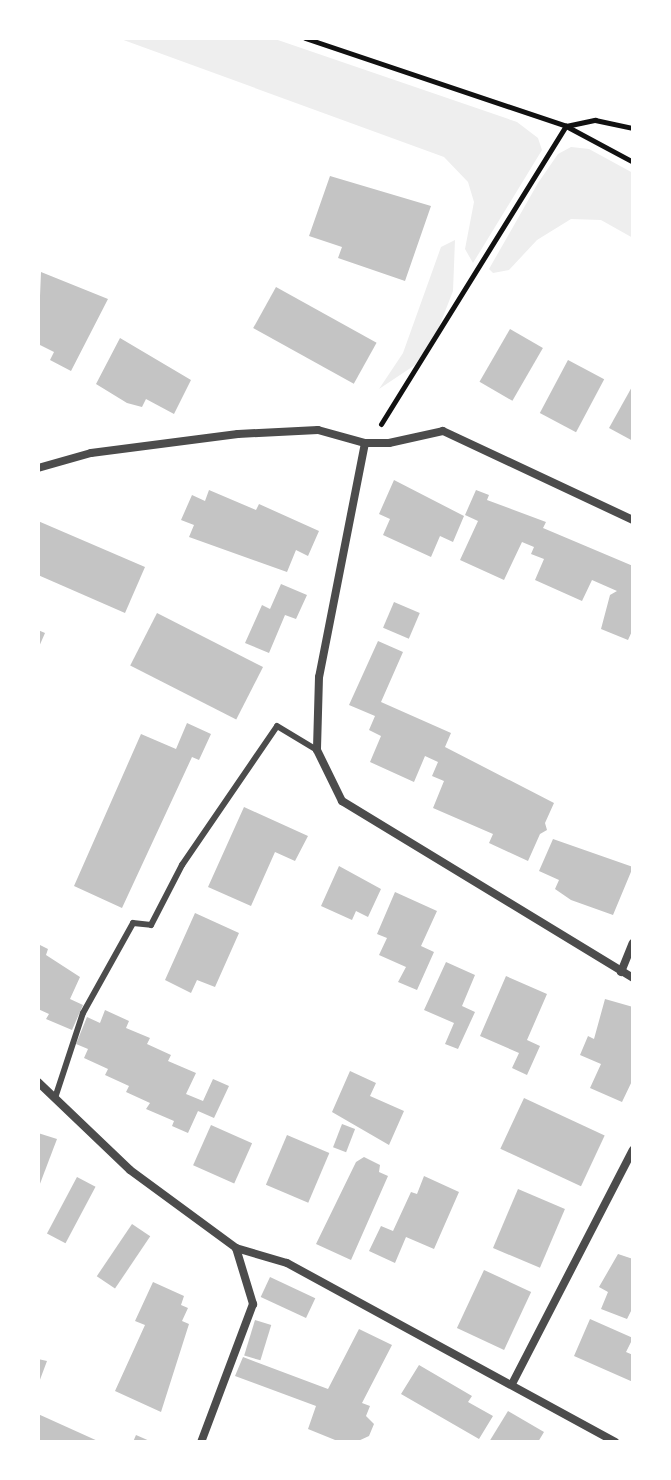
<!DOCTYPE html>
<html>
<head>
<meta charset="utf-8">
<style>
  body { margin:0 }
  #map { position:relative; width:671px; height:1480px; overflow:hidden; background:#fff; font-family:Montserrat,sans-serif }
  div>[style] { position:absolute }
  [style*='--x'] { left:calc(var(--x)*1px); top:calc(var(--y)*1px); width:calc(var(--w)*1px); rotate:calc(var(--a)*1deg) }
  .green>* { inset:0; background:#eee }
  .building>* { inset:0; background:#c4c4c4; transform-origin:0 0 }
  .path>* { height:5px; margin:-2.5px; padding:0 2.5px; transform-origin:2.5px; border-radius:2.5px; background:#111 }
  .service>* { height:6px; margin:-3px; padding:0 3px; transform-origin:3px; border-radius:3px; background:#4c4c4c }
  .minor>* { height:8px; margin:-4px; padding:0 4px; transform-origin:4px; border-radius:4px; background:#4c4c4c }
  span { translate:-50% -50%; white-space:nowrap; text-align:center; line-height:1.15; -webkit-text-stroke:7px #fff; paint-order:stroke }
  .frame { position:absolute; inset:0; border:40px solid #fff; pointer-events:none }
</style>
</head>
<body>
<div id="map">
  <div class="green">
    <div style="clip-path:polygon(118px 38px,272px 38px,517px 122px,538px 138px,542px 150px,473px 263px,465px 249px,474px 202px,468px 182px,444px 157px)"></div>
    <div style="clip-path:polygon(571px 147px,589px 149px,633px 173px,633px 238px,601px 220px,571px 219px,537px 240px,509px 270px,493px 273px,489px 269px,538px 183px,558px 154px)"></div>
    <div style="clip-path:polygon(455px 240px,453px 291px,437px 332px,415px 365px,379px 389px,403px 353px,441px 247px)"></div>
  </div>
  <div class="building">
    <div style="clip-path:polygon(330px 176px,431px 206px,405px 281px,338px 258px,342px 247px,309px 236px)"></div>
    <div style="clip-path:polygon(41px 272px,108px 299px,71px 371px,50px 360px,54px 352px,38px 344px)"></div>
    <div style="left:276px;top:287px;width:115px;height:47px;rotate:29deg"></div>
    <div style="left:510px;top:329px;width:38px;height:61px;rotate:30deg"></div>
    <div style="clip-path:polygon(120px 338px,191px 380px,174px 414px,146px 399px,142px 407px,127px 403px,96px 384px)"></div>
    <div style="left:568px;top:360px;width:41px;height:60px;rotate:28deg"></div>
    <div style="clip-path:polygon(633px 385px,633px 441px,609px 428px)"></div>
    <div style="clip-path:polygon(394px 480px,464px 516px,453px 542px,440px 536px,431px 557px,383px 535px,390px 519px,379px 514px)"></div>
    <div style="clip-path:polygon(209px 490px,256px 510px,259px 504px,319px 531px,308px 556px,296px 550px,287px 572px,189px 537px,194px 525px,181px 520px,192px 495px,205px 501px)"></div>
    <div style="clip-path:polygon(476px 490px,489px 495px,487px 500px,546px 522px,543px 528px,633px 566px,633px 629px,628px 640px,601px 629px,610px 595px,617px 591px,592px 580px,582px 601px,535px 580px,544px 559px,531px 554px,534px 547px,522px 542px,504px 580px,460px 560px,478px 521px,465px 515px)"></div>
    <div style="clip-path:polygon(38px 521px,145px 567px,125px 613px,38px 575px)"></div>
    <div style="clip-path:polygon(281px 584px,307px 595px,296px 619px,285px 615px,269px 653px,245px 643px,262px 605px,270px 609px)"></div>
    <div style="left:394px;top:602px;width:28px;height:28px;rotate:23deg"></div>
    <div style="left:157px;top:613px;width:119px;height:59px;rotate:27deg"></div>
    <div style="clip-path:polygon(38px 630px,45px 633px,38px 649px)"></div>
    <div style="clip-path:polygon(378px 641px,403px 652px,381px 702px,451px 733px,445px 747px,554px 803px,545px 823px,547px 830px,540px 834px,528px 861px,489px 843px,493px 834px,433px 808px,444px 781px,432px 776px,438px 762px,425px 756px,414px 782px,370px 762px,381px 736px,369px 730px,375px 716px,349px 705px)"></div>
    <div style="clip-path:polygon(187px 723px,211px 734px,199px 760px,192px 757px,122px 908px,74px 886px,141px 734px,176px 749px)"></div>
    <div style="clip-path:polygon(244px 807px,308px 836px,295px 861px,275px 852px,251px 906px,208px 887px)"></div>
    <div style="clip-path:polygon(553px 839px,633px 867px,613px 915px,571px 900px,555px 889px,559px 880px,539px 871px)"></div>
    <div style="clip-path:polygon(339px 866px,381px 889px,368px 917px,356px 911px,352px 920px,321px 906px)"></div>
    <div style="clip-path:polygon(395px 892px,437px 911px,421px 946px,434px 952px,417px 990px,398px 982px,406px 967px,379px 955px,387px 938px,377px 934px)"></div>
    <div style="clip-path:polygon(195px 913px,239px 933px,215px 987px,197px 980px,191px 993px,165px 980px)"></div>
    <div style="clip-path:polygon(38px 944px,48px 949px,46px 955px,80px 977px,70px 999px,83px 1005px,72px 1030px,46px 1019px,49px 1014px,38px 1009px)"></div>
    <div style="clip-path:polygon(446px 962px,475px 975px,462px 1006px,475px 1012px,458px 1049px,445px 1044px,454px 1023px,424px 1010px)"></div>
    <div style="clip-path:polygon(506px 976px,547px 994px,527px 1040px,540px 1046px,527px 1075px,512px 1068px,519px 1053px,480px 1036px)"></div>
    <div style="clip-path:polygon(605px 999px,633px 1007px,633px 1079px,622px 1102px,590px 1088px,601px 1064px,580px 1055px,588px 1036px,594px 1039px)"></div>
    <div style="clip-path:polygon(105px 1010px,129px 1021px,126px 1028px,150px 1038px,147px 1044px,171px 1055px,168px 1061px,196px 1073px,186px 1094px,203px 1101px,213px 1079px,229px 1086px,214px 1118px,198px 1111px,188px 1133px,172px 1126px,174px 1121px,146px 1109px,150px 1103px,126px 1092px,129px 1086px,105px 1075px,108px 1069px,84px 1058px,88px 1049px,76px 1044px,87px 1017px,100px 1023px)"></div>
    <div style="clip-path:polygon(350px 1071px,376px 1083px,370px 1096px,404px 1111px,389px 1145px,332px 1112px)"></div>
    <div style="left:524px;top:1098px;width:89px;height:56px;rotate:25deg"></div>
    <div style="left:342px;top:1124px;width:14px;height:25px;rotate:21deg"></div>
    <div style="left:211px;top:1125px;width:45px;height:44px;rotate:24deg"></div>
    <div style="clip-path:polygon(38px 1133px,57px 1139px,38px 1189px)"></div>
    <div style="left:287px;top:1135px;width:46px;height:54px;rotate:23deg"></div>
    <div style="clip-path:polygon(364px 1157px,380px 1165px,379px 1172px,388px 1176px,351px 1260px,316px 1244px,356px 1162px)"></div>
    <div style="clip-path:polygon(424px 1176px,459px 1192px,434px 1249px,406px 1237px,395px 1263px,369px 1251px,381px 1226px,393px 1231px,411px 1192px,417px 1194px)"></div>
    <div style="left:77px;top:1177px;width:21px;height:64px;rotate:28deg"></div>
    <div style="left:518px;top:1189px;width:51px;height:64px;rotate:23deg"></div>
    <div style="left:132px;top:1224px;width:22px;height:63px;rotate:34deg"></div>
    <div style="clip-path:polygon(618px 1254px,633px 1259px,633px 1307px,627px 1319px,601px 1309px,608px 1292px,599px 1287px)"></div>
    <div style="left:484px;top:1270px;width:52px;height:64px;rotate:25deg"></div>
    <div style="left:270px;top:1277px;width:50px;height:22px;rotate:25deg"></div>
    <div style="clip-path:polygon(153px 1282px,184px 1296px,181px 1305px,188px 1308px,182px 1321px,189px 1324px,161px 1412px,115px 1391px,145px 1325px,135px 1321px)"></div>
    <div style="clip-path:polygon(590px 1319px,633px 1338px,626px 1352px,633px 1355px,633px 1382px,574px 1356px)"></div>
    <div style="left:255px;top:1320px;width:17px;height:37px;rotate:17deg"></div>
    <div style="clip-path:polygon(359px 1329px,392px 1345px,362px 1403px,370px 1406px,366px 1416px,374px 1424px,369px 1436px,356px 1442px,340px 1442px,308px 1429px,316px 1406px,235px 1376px,243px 1357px,328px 1389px)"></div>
    <div style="clip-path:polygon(38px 1359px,47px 1361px,38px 1385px)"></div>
    <div style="clip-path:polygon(419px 1365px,472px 1396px,468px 1402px,493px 1416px,479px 1439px,401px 1394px)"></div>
    <div style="clip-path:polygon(508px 1411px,544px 1432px,538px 1442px,489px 1442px)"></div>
    <div style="clip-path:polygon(38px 1414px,100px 1442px,38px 1442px)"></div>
    <div style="clip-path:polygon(136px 1435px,152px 1442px,133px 1442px)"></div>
  </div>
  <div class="path">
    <div style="--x:305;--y:38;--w:275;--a:18.6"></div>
    <div style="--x:566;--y:126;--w:76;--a:28.2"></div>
    <div style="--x:381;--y:424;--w:351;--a:-58.2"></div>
    <div style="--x:566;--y:126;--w:30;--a:-12"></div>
    <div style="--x:595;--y:120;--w:39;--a:12"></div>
  </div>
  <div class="service">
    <div style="--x:55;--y:1098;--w:89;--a:-71.8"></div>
    <div style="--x:83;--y:1013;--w:103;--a:-60.9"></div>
    <div style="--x:133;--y:923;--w:18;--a:6"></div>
    <div style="--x:151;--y:925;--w:68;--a:-62.7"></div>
    <div style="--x:182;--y:865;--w:168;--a:-55.6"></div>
    <div style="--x:277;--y:726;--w:47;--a:31"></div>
  </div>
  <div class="minor">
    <div style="--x:365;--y:443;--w:238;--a:101.1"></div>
    <div style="--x:319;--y:677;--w:73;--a:91.6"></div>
    <div style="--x:317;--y:750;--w:57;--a:63.9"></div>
    <div style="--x:342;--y:801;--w:341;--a:31.3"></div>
    <div style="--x:38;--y:468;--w:55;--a:-15.8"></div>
    <div style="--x:91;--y:453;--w:148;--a:-7.4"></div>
    <div style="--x:238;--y:434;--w:80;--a:-2.9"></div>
    <div style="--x:318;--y:430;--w:49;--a:15.5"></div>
    <div style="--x:365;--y:443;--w:24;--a:0"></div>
    <div style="--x:389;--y:443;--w:55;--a:-12.5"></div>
    <div style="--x:443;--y:431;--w:210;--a:25.1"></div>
    <div style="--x:621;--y:972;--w:31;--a:-68"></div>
    <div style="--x:38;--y:1082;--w:127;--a:43.7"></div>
    <div style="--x:130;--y:1170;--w:132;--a:36.3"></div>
    <div style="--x:236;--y:1248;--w:59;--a:73.1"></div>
    <div style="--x:253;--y:1304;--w:147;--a:110.6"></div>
    <div style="--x:236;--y:1248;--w:53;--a:16.4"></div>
    <div style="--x:287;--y:1263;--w:374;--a:28.6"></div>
    <div style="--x:512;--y:1384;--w:263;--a:-62.7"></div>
  </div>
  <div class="frame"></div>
</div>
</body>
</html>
